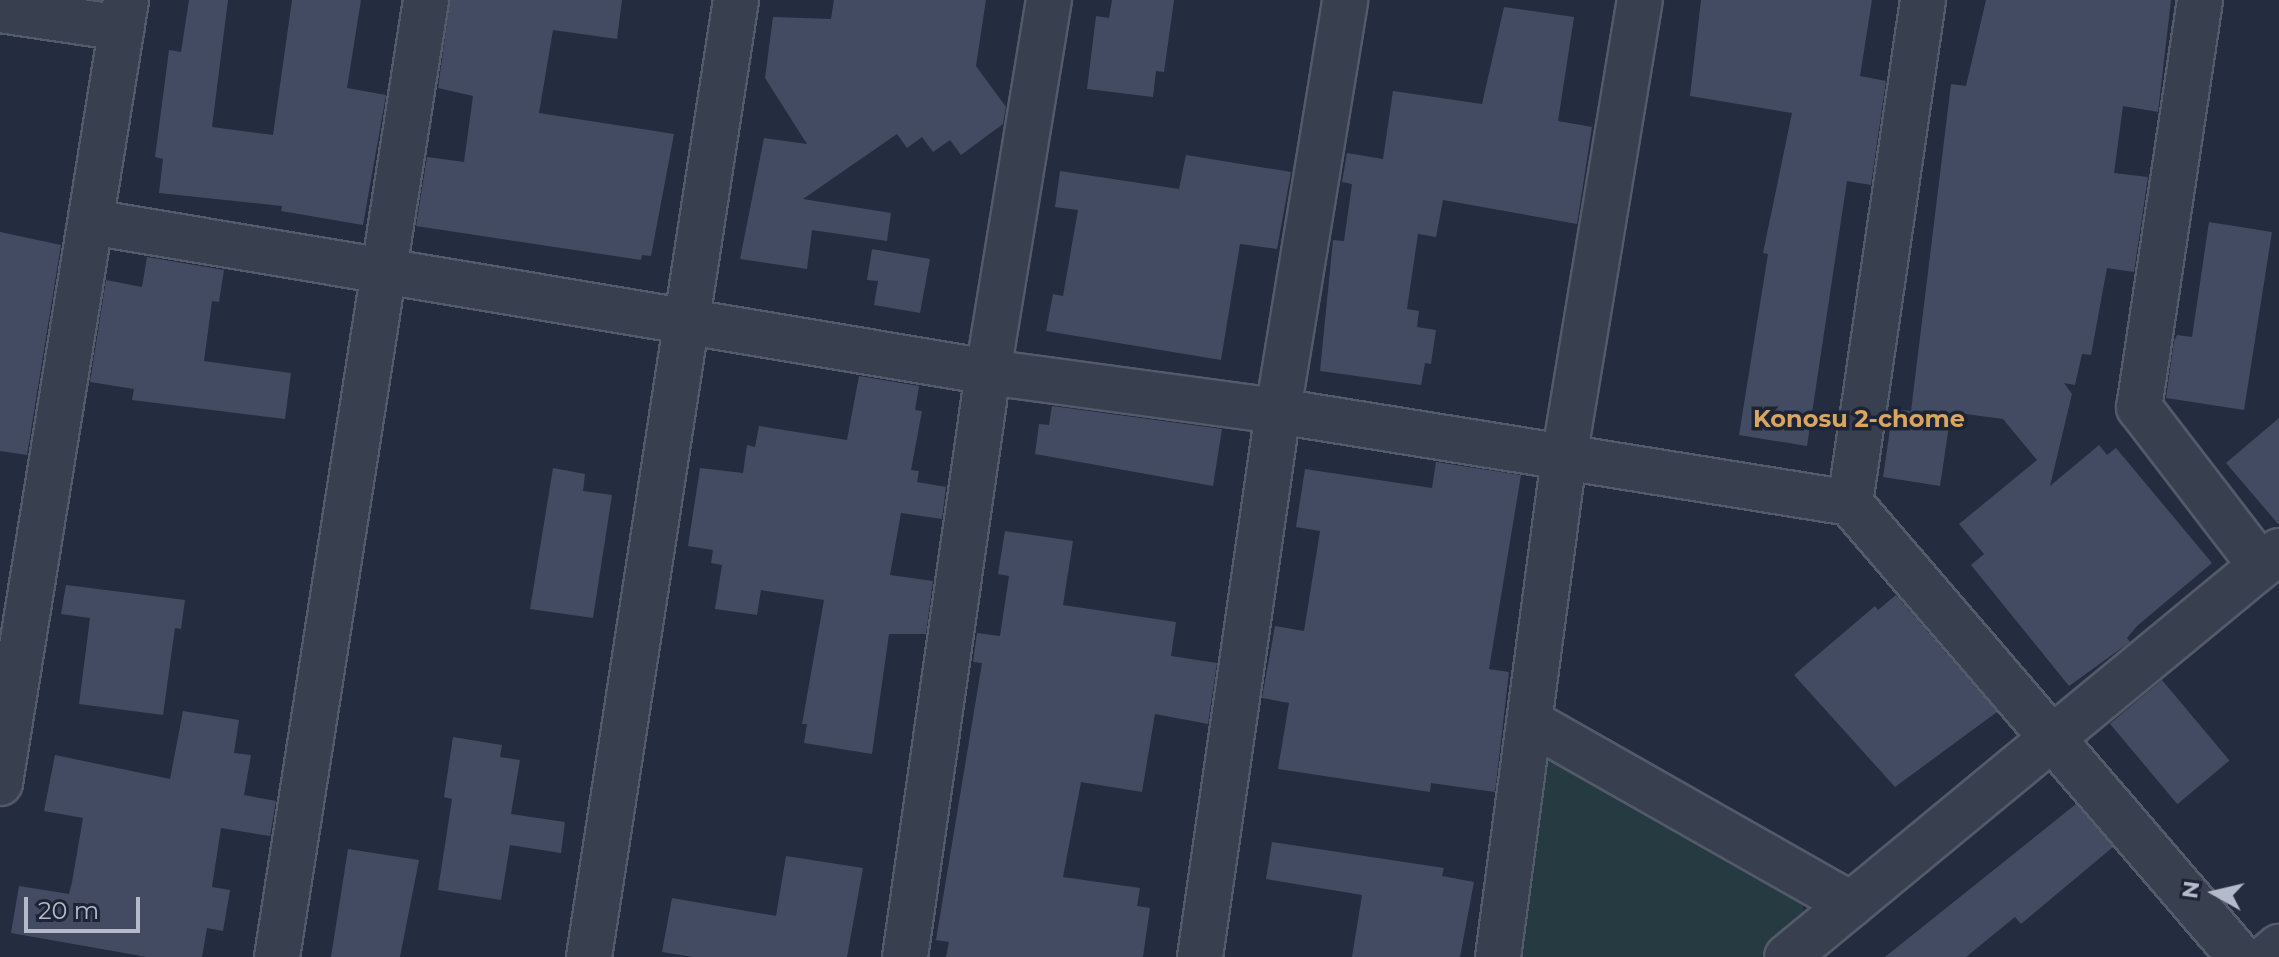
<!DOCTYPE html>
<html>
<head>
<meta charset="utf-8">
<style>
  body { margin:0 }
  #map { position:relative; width:2279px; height:957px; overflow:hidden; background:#242c40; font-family:Montserrat,sans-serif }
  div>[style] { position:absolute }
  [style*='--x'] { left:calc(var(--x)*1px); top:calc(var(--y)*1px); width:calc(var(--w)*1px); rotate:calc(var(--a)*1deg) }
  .green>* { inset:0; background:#263a41 }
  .building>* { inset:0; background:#434b62; transform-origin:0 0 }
  .roads { filter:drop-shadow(2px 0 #535a6a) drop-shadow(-2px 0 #535a6a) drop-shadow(0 2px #535a6a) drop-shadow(0 -2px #535a6a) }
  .minor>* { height:44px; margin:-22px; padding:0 22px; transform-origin:22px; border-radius:22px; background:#383f4f }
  span { translate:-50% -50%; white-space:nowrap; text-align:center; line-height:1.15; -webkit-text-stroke:7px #1d2435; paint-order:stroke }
  .neighbourhood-label { font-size:24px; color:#d9a561; font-weight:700 }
  .north { position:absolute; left:2175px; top:853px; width:80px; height:80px; -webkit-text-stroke:6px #1d2435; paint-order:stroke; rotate:278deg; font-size:22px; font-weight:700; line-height:32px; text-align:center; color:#b4baca }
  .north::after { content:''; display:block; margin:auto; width:28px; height:36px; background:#b4baca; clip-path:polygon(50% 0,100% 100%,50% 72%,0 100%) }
  .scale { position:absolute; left:24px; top:897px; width:116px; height:36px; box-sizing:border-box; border:4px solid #b4baca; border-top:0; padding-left:10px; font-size:24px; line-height:28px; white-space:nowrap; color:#b4baca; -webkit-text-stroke:6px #1d2435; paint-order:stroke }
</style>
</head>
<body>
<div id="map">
  <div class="green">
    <div style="clip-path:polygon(1564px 757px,1802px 893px,1804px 920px,1761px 957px,1521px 957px,1543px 761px)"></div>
  </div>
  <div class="building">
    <div style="clip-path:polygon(189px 0,228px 0,212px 127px,273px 135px,292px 0,361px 0,347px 88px,386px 95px,363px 225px,281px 211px,282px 206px,159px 193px,163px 159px,155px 157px,169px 50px,181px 52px)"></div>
    <div style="clip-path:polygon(450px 0,622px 0,617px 39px,553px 30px,539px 113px,674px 134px,651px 256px,642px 255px,641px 260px,416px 226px,427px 157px,464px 162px,473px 96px,438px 88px)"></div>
    <div style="clip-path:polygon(834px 0,986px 0,976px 66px,1006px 107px,1003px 124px,961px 155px,950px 140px,933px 152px,922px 137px,907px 148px,897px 134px,803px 199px,891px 213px,887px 241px,812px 230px,807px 269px,740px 259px,764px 138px,807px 144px,765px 78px,773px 17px,831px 19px)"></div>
    <div style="clip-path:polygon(1112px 0,1174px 0,1164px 72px,1156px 71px,1153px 97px,1087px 89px,1096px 16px,1109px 18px)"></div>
    <div style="clip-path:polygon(1701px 0,1872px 0,1860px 76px,1886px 81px,1871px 185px,1847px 181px,1807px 446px,1739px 435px,1768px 254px,1763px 253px,1792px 113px,1690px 96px)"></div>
    <div style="clip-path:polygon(1986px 0,2171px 0,2158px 112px,2123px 106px,2114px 173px,2148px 177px,2134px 272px,2107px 268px,2091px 355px,2082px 354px,2075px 385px,2064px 383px,2072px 394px,2050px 486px,2099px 445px,2107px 455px,2116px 448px,2212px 563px,2137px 626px,2127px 638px,2130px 642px,2069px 686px,1971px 565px,1984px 554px,1959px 524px,2037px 460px,2003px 419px,1951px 412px,1940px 486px,1883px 477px,1893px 409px,1911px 411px,1951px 84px,1966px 86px)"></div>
    <div style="clip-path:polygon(1504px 7px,1574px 17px,1558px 121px,1592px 127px,1577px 224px,1443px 200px,1436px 237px,1418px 234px,1407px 309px,1419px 311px,1417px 327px,1436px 330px,1431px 364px,1425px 363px,1421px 385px,1320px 371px,1333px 240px,1344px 241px,1352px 184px,1342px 182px,1347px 153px,1383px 159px,1393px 91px,1482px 104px)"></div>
    <div style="clip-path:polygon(1186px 155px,1291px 172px,1277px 249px,1240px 244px,1221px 360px,1046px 331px,1053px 294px,1063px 296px,1078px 210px,1055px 207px,1060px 171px,1179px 189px)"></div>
    <div style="clip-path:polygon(2209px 222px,2272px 232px,2244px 410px,2166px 398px,2174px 341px,2177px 335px,2192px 337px)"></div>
    <div style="clip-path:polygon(0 232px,61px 245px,27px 455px,0 451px)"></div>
    <div style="clip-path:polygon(872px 249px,930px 259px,920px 313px,874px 305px,878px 281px,867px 280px)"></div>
    <div style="clip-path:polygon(147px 257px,224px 270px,219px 302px,212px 301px,204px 361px,291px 373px,285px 419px,132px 400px,134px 389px,90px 382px,106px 280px,142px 287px)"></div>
    <div style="clip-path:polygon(859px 376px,919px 386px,915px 410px,922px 411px,911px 470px,919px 471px,917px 482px,946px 487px,942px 519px,901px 513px,890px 575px,933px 581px,926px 634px,889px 634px,872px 754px,804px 743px,807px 724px,802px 724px,824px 600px,761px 590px,757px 615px,715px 609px,722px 565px,711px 563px,713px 550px,688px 546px,700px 468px,743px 473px,747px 445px,755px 447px,759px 426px,847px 440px)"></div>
    <div style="clip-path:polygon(1052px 406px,1222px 429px,1213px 486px,1035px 454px,1039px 424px,1049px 425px)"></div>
    <div style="clip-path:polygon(2279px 418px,2279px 525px,2226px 463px)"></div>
    <div style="clip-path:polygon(1436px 462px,1521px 475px,1489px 669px,1509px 672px,1495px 792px,1431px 783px,1430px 792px,1278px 769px,1289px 703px,1262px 698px,1275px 626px,1304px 631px,1320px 531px,1296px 527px,1305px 469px,1432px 488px)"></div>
    <div style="clip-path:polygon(553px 468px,585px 474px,583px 491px,612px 495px,593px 618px,530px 609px)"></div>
    <div style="clip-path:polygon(1005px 531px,1073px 541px,1063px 605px,1176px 622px,1171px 656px,1217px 663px,1208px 724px,1155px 714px,1142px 792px,1081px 782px,1063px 877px,1140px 888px,1137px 906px,1150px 908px,1143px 957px,946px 957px,949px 942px,936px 940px,982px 663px,973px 662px,977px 633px,1000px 636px,1009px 576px,998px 574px)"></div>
    <div style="clip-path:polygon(66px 585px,185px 600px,181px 629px,175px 628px,163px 715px,79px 704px,90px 618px,61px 614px)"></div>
    <div style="clip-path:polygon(1896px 595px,1997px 712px,1895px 787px,1794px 675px,1875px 606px,1878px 610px)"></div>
    <div style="left:2162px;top:680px;width:105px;height:68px;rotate:50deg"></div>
    <div style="clip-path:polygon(183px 711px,239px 720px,234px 753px,251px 755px,244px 795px,276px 801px,270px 836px,221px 828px,212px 887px,230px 890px,223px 931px,207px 928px,202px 957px,147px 957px,11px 933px,19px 886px,69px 894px,72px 882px,83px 818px,44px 811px,55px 755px,170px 779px)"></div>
    <div style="clip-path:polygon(453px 737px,502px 745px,500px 757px,520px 760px,511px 814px,565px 822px,561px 853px,510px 845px,501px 900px,438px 890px,452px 799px,444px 797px)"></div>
    <div style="clip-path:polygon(2076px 804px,2113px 847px,2021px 924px,2015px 917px,1966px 957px,1885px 957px)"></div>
    <div style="clip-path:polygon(1272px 842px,1444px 868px,1442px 876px,1474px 882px,1460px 957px,1352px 957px,1362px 895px,1266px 879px)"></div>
    <div style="clip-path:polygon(348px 849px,419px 860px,400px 957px,331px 957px)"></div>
    <div style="clip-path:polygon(786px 856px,863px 868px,847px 957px,693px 957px,662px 952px,672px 898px,776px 916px)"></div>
  </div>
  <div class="roads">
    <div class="minor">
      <div style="--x:2200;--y:0;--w:412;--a:98.5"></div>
      <div style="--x:2139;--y:407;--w:200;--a:52.5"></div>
      <div style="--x:0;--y:10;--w:123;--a:8.4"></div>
      <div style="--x:91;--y:222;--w:909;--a:9.49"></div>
      <div style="--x:988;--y:372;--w:293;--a:7.7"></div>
      <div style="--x:1278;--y:411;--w:579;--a:9.14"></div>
      <div style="--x:1850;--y:503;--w:599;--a:49.34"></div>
      <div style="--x:1850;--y:503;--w:508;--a:-81.74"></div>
      <div style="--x:1530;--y:722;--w:369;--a:29.6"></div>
      <div style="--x:0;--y:783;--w:793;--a:-80.86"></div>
      <div style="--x:277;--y:957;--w:969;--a:-81.15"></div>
      <div style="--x:589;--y:957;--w:968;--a:-81.27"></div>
      <div style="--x:905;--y:957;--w:591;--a:-81.92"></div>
      <div style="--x:988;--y:372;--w:377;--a:-80.7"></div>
      <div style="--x:1200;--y:957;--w:552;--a:-81.87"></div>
      <div style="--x:1278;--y:411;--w:416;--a:-80.7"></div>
      <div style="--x:1498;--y:957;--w:503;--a:-82.47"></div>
      <div style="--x:1564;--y:458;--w:464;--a:-80.6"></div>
      <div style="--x:1787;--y:957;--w:638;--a:-39.53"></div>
      <div style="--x:2267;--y:957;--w:16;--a:-40"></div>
    </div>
  </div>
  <div class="neighbourhood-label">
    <span style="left:1859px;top:419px">Konosu 2-chome</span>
  </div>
  <div class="north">N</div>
  <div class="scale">20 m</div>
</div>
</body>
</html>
